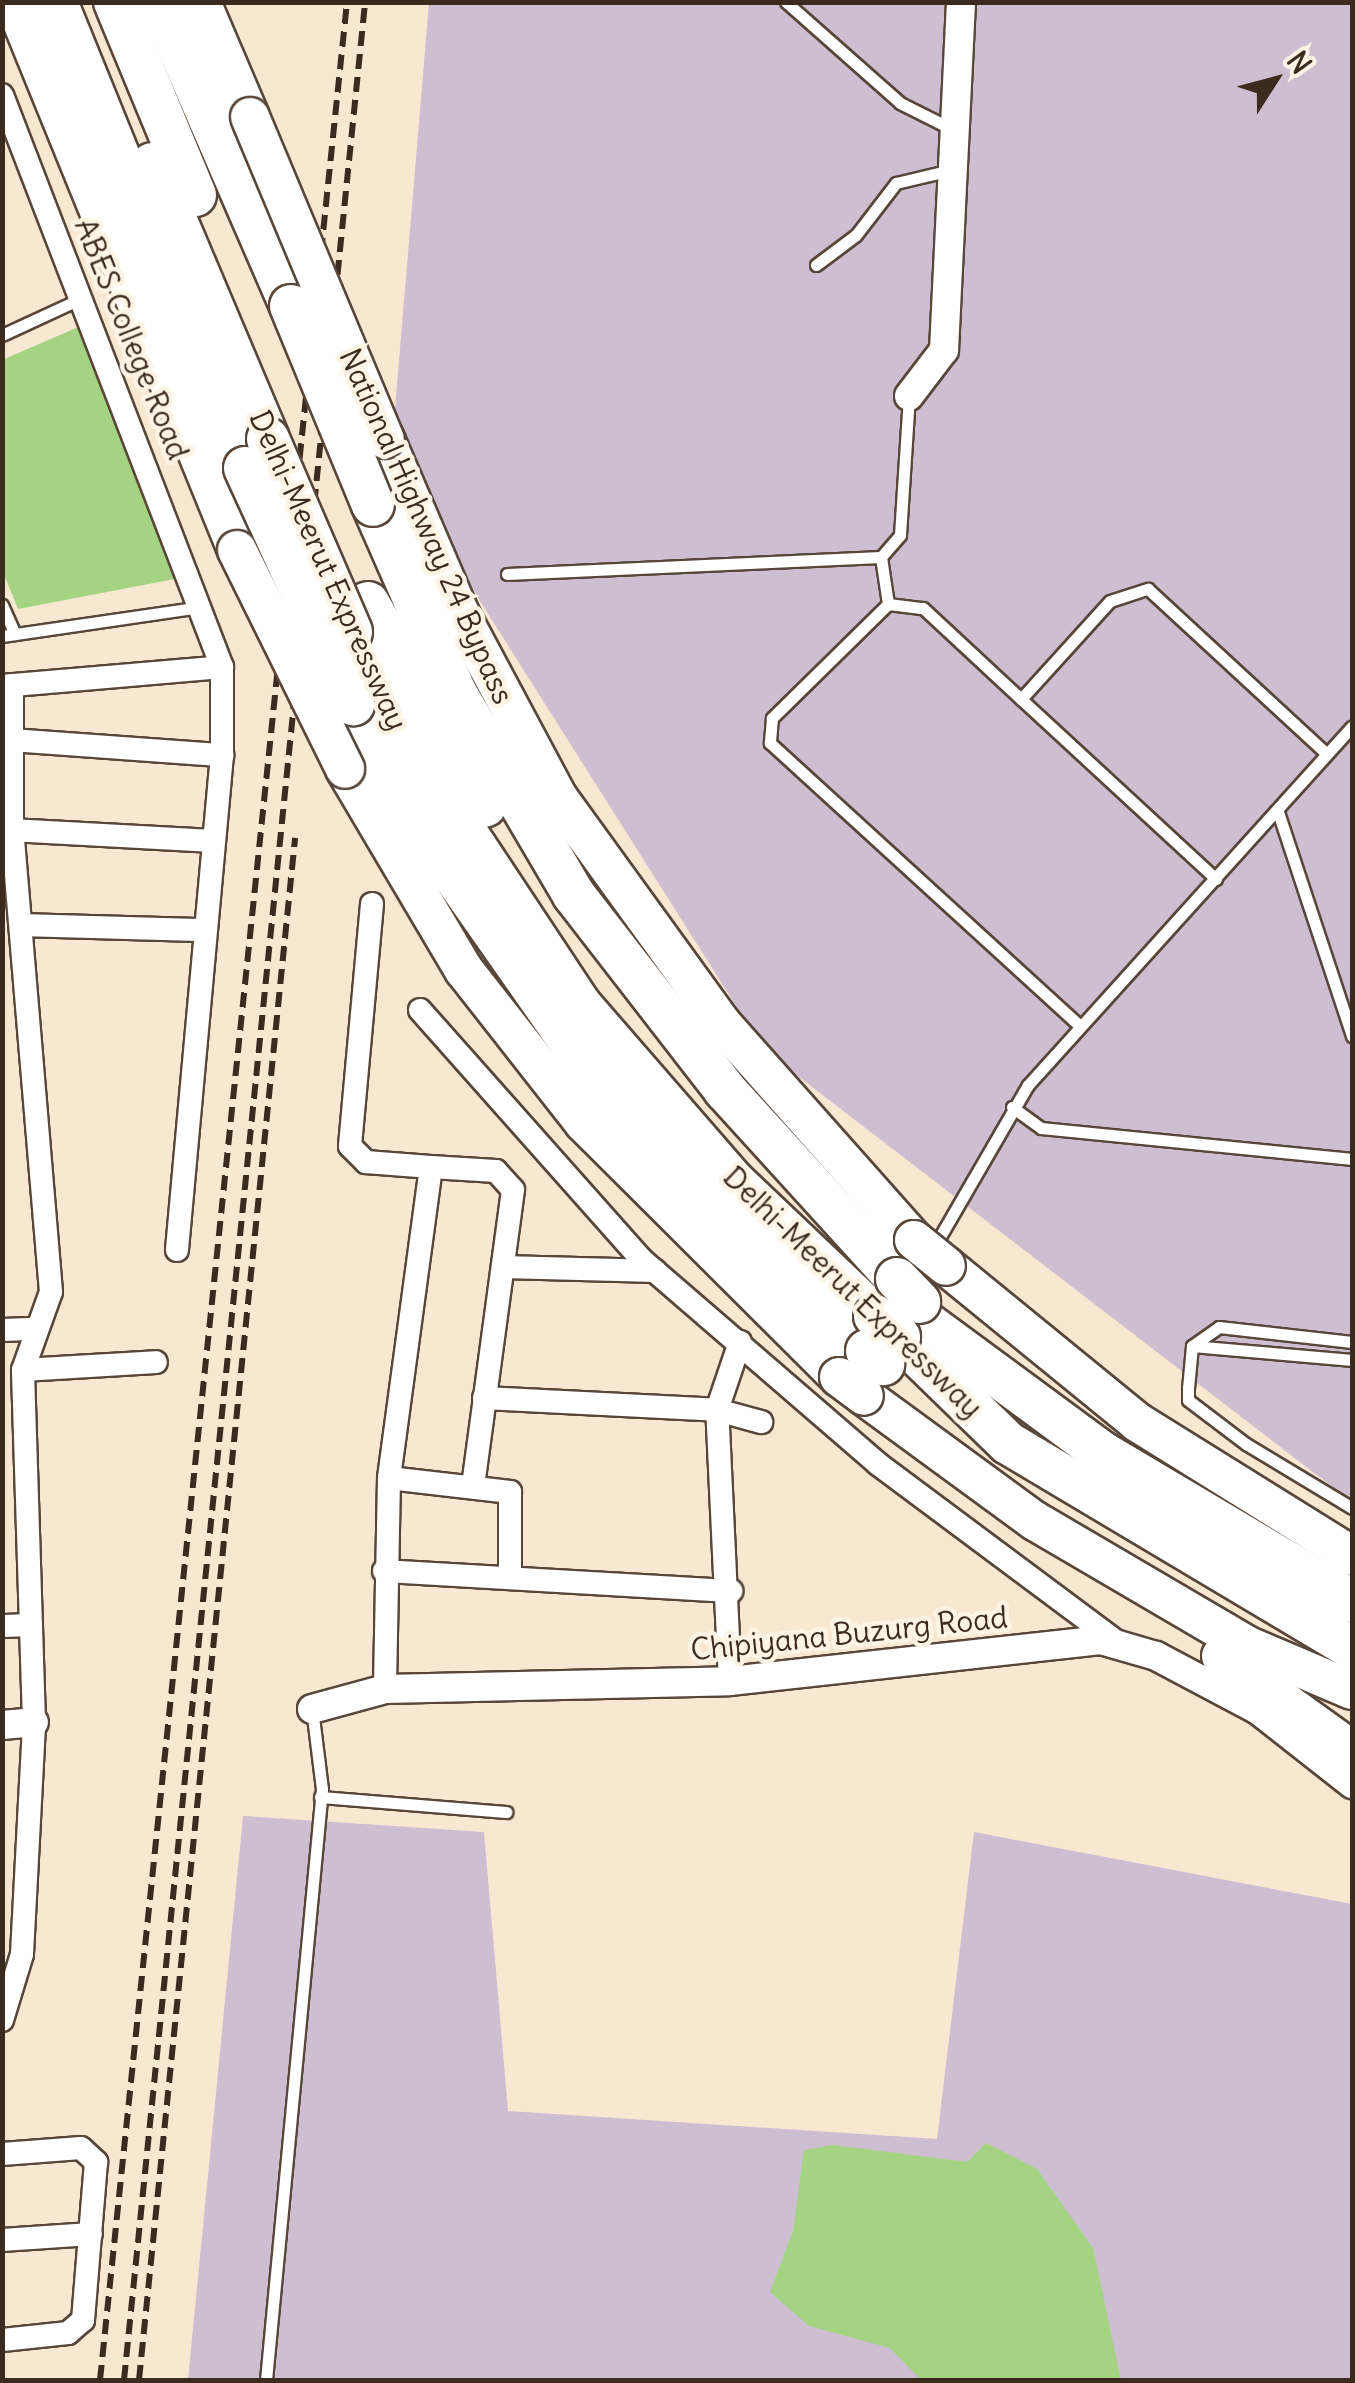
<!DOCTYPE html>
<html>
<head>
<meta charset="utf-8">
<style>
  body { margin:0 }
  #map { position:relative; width:1355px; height:2383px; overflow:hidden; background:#f8e7d1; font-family:Delius,sans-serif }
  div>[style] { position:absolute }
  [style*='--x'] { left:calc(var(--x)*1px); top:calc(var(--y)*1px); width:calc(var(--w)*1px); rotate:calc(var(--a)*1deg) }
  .industrial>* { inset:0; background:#cebed1 }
  .green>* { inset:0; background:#a4d482 }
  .roads { filter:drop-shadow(2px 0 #574639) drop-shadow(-2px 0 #574639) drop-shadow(0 2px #574639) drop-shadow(0 -2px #574639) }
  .service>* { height:11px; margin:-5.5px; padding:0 5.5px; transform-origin:5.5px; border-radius:5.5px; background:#fff }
  .minor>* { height:22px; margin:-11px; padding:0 11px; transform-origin:11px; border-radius:11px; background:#fff }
  .tertiary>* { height:28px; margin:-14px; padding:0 14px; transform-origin:14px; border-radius:14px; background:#fff }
  .trunk>* { height:38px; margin:-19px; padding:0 19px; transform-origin:19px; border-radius:19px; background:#fff }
  .motorway>* { height:42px; margin:-21px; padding:0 21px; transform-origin:21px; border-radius:21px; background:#fff }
  .rail>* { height:6px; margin-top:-3px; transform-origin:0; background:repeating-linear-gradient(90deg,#3b2a1e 0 15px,transparent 0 23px) }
  .bridges { filter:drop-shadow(2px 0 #574639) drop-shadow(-2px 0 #574639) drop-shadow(0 2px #574639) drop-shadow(0 -2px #574639) }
  .trunk-bridge>* { height:38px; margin:-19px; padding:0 19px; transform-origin:19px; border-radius:19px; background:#fff }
  .motorway-bridge>* { height:42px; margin:-21px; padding:0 21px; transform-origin:21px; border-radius:21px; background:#fff }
  span { translate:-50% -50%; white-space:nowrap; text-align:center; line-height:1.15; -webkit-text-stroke:9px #fcf5e5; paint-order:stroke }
  .street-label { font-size:30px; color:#3b2a1e }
  .frame { position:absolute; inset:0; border:5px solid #3b2a1e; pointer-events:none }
  .north { position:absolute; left:1225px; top:30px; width:100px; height:100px; -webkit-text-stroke:8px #fcf5e5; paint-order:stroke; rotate:54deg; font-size:28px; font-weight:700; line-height:40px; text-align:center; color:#3b2a1e }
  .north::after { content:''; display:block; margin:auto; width:35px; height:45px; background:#3b2a1e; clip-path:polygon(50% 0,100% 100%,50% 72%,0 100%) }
</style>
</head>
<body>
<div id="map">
  <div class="industrial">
    <div style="clip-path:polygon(429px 3px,1352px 3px,1352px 1502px,764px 1050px,478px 598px,393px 432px)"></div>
    <div style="clip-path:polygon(243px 1816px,484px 1832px,508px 2111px,937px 2139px,974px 1832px,1352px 1904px,1352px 2380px,188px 2380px)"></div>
  </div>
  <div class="green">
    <div style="clip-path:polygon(83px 325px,180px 578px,18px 609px,3px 572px,2px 360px)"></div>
    <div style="clip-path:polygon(986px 2143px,1037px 2169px,1093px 2248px,1121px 2380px,921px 2380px,890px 2348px,809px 2326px,770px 2292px,793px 2231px,804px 2150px,833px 2145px,967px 2162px)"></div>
  </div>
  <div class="roads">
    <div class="service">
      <div style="--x:786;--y:2;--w:152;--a:41.5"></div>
      <div style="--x:900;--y:103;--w:58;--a:26.6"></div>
      <div style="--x:816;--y:265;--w:50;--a:-36.9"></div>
      <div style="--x:856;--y:235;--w:66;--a:-52.4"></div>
      <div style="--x:896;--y:183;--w:57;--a:-13.3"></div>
      <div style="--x:2;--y:335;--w:86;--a:-24.8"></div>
      <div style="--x:881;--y:557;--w:48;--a:81.5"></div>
      <div style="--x:507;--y:574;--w:374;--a:-2.6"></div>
      <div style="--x:881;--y:557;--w:29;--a:-49"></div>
      <div style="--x:900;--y:535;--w:139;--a:-86.3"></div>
      <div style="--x:888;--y:604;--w:163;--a:135.5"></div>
      <div style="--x:772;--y:718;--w:25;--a:95"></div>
      <div style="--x:770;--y:743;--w:420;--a:42.4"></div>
      <div style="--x:888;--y:604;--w:35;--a:7"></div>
      <div style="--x:923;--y:608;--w:134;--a:42.9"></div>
      <div style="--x:2;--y:605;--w:32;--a:66"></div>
      <div style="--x:2;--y:636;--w:193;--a:-8.3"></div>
      <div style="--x:1278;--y:812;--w:236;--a:71.7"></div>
      <div style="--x:1216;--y:879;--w:265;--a:-137.3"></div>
      <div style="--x:1021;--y:699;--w:132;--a:-47.8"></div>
      <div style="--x:1110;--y:601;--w:40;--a:-18"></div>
      <div style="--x:1148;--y:589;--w:243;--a:42.7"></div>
      <div style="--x:1012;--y:1107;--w:36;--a:36"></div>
      <div style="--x:1041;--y:1128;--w:313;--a:5.7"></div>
      <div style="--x:934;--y:1247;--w:187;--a:-59.9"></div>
      <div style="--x:1028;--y:1085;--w:483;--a:-47.9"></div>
      <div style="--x:1352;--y:1342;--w:134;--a:-173.6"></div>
      <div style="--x:1219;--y:1327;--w:33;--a:145"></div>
      <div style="--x:1192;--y:1346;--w:42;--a:95.4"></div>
      <div style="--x:1188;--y:1388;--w:12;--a:90"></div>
      <div style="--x:1188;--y:1400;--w:73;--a:37.2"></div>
      <div style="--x:1246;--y:1444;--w:124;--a:31.1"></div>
      <div style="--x:1192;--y:1346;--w:161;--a:5"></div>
      <div style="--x:320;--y:1797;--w:187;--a:4.6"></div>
      <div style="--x:266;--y:2380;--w:594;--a:-84.59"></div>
      <div style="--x:322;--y:1789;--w:81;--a:-97.1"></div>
    </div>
    <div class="minor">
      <div style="--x:2;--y:95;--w:613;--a:68.96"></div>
      <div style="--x:222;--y:667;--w:88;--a:90"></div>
      <div style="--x:222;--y:755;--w:497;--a:95.2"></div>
      <div style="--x:2;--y:686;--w:221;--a:-4.9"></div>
      <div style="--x:11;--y:740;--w:212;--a:4.1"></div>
      <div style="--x:12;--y:830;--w:200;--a:3.1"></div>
      <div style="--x:372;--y:904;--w:243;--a:95.2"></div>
      <div style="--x:350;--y:1146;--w:23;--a:45"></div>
      <div style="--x:366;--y:1162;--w:65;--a:4.4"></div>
      <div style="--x:431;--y:1167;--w:314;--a:97.7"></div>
      <div style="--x:389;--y:1478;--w:211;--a:91.1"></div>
      <div style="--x:22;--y:925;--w:183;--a:1.6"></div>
      <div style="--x:420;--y:1010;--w:334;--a:48.4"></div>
      <div style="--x:642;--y:1260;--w:312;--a:40.8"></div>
      <div style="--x:878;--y:1464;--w:298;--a:36.7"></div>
      <div style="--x:431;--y:1167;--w:65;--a:3.5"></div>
      <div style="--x:496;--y:1171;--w:25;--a:48"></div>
      <div style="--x:513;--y:1190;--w:298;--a:97.7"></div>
      <div style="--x:504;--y:1267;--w:151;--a:1.5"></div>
      <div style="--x:2;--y:1330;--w:34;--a:-2"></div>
      <div style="--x:23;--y:1370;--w:133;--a:-3.4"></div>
      <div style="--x:484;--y:1398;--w:233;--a:2.9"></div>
      <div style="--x:717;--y:1410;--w:46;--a:15.3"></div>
      <div style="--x:389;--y:1478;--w:122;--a:6.6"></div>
      <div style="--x:510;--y:1492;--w:86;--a:90"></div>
      <div style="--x:384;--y:1571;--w:348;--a:3.3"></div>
      <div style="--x:2;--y:1626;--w:29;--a:-2"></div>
      <div style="--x:730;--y:1681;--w:271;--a:-92.7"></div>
      <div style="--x:717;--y:1410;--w:72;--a:-71.3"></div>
      <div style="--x:2;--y:2020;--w:69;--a:-73.1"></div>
      <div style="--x:22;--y:1954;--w:232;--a:-87"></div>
      <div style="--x:34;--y:1722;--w:352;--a:-91.8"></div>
      <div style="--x:23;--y:1370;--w:83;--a:-70.3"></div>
      <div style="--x:51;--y:1292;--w:464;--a:-94.8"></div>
      <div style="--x:12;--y:830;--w:145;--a:-90"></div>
      <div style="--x:2;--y:2154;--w:79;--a:-4.3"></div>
      <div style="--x:81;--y:2148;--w:21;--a:43"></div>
      <div style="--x:96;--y:2162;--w:159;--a:94.7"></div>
      <div style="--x:83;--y:2320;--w:20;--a:139"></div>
      <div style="--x:68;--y:2333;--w:66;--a:173.9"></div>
      <div style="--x:2;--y:2240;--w:89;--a:-3.9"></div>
    </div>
    <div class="tertiary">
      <div style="--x:909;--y:396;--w:58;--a:-52.7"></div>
      <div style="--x:944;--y:350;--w:348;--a:-87.2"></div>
      <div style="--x:312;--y:1709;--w:76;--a:-15.3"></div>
      <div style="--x:385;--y:1689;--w:345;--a:-1.3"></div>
      <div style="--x:730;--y:1681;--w:373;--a:-6.3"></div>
      <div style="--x:1101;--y:1640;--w:57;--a:16.2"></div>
      <div style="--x:1156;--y:1656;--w:115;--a:27.9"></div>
      <div style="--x:1258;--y:1710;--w:120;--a:38.2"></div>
      <div style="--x:2;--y:1725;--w:32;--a:-5"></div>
    </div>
    <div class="trunk">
      <div style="--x:14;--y:2;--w:592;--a:67.86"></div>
      <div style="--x:201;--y:2;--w:125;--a:66.9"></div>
      <div style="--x:385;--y:439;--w:190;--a:66.8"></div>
      <div style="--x:460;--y:614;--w:206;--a:61.9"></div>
      <div style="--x:557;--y:796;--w:283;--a:54.1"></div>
      <div style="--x:723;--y:1025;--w:288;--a:48.4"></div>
      <div style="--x:345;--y:769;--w:234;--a:59.4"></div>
      <div style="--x:464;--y:970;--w:194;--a:51.9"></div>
      <div style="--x:584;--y:1123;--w:360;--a:44.9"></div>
      <div style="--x:946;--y:1266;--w:247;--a:39.2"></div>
      <div style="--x:1137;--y:1422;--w:253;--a:31.9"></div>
      <div style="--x:864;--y:1396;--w:212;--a:36.2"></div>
      <div style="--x:1035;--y:1521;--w:245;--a:30.4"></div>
      <div style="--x:1246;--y:1645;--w:115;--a:23"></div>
      <div style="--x:1221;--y:1656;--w:161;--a:35.7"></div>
    </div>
    <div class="motorway">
      <div style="--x:56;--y:2;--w:503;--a:67.92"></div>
      <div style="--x:115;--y:2;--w:209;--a:67.5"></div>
      <div style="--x:159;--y:2;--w:331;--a:66.5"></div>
      <div style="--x:152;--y:164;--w:298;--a:67.1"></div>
      <div style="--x:373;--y:505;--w:206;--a:66.3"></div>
      <div style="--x:456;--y:694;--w:233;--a:59.6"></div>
      <div style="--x:574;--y:895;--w:247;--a:52.2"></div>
      <div style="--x:725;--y:1090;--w:256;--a:47.7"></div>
      <div style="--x:368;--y:603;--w:234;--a:60"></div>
      <div style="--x:351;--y:632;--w:130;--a:63"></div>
      <div style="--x:410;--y:748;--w:308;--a:56.5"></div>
      <div style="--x:580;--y:1005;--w:236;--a:49"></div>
      <div style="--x:735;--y:1183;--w:193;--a:43.5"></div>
      <div style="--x:353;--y:704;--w:172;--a:60.3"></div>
      <div style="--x:438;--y:853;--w:276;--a:55"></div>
      <div style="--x:596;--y:1079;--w:133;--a:49"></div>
      <div style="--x:683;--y:1179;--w:252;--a:43.1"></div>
      <div style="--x:907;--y:1309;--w:241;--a:36.4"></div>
      <div style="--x:1101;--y:1452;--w:292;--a:30.7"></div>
      <div style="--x:899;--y:1337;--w:152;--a:44.2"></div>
      <div style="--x:1008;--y:1443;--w:400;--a:30.8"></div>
    </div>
  </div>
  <div class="rail">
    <div style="--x:100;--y:2380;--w:2391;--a:-84.07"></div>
    <div style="--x:124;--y:2380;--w:2390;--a:-84.21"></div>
    <div style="--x:139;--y:2380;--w:1550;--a:-84.22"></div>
  </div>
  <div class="bridges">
    <div class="trunk-bridge">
      <div style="--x:250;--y:117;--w:349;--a:67.3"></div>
      <div style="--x:237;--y:550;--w:244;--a:63.7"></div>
      <div style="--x:914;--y:1240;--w:41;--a:39.1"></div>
      <div style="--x:839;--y:1377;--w:31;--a:37"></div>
    </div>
    <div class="motorway-bridge">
      <div style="--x:291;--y:306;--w:215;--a:67.6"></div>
      <div style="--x:268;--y:439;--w:210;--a:66.7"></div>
      <div style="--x:245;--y:468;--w:260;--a:65.4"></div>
      <div style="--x:897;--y:1279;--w:32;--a:46"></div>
      <div style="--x:875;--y:1316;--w:32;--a:41"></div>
      <div style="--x:867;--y:1351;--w:21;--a:39"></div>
    </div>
  </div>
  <div class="street-label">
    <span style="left:132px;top:339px;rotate:68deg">ABES College Road</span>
    <span style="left:427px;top:526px;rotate:66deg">National Highway 24 Bypass</span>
    <span style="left:329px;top:570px;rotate:66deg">Delhi-Meerut Expressway</span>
    <span style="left:853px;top:1292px;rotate:44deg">Delhi-Meerut Expressway</span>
    <span style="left:849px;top:1633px;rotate:-6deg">Chipiyana Buzurg Road</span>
  </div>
  <div class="frame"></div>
  <div class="north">N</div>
</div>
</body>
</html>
